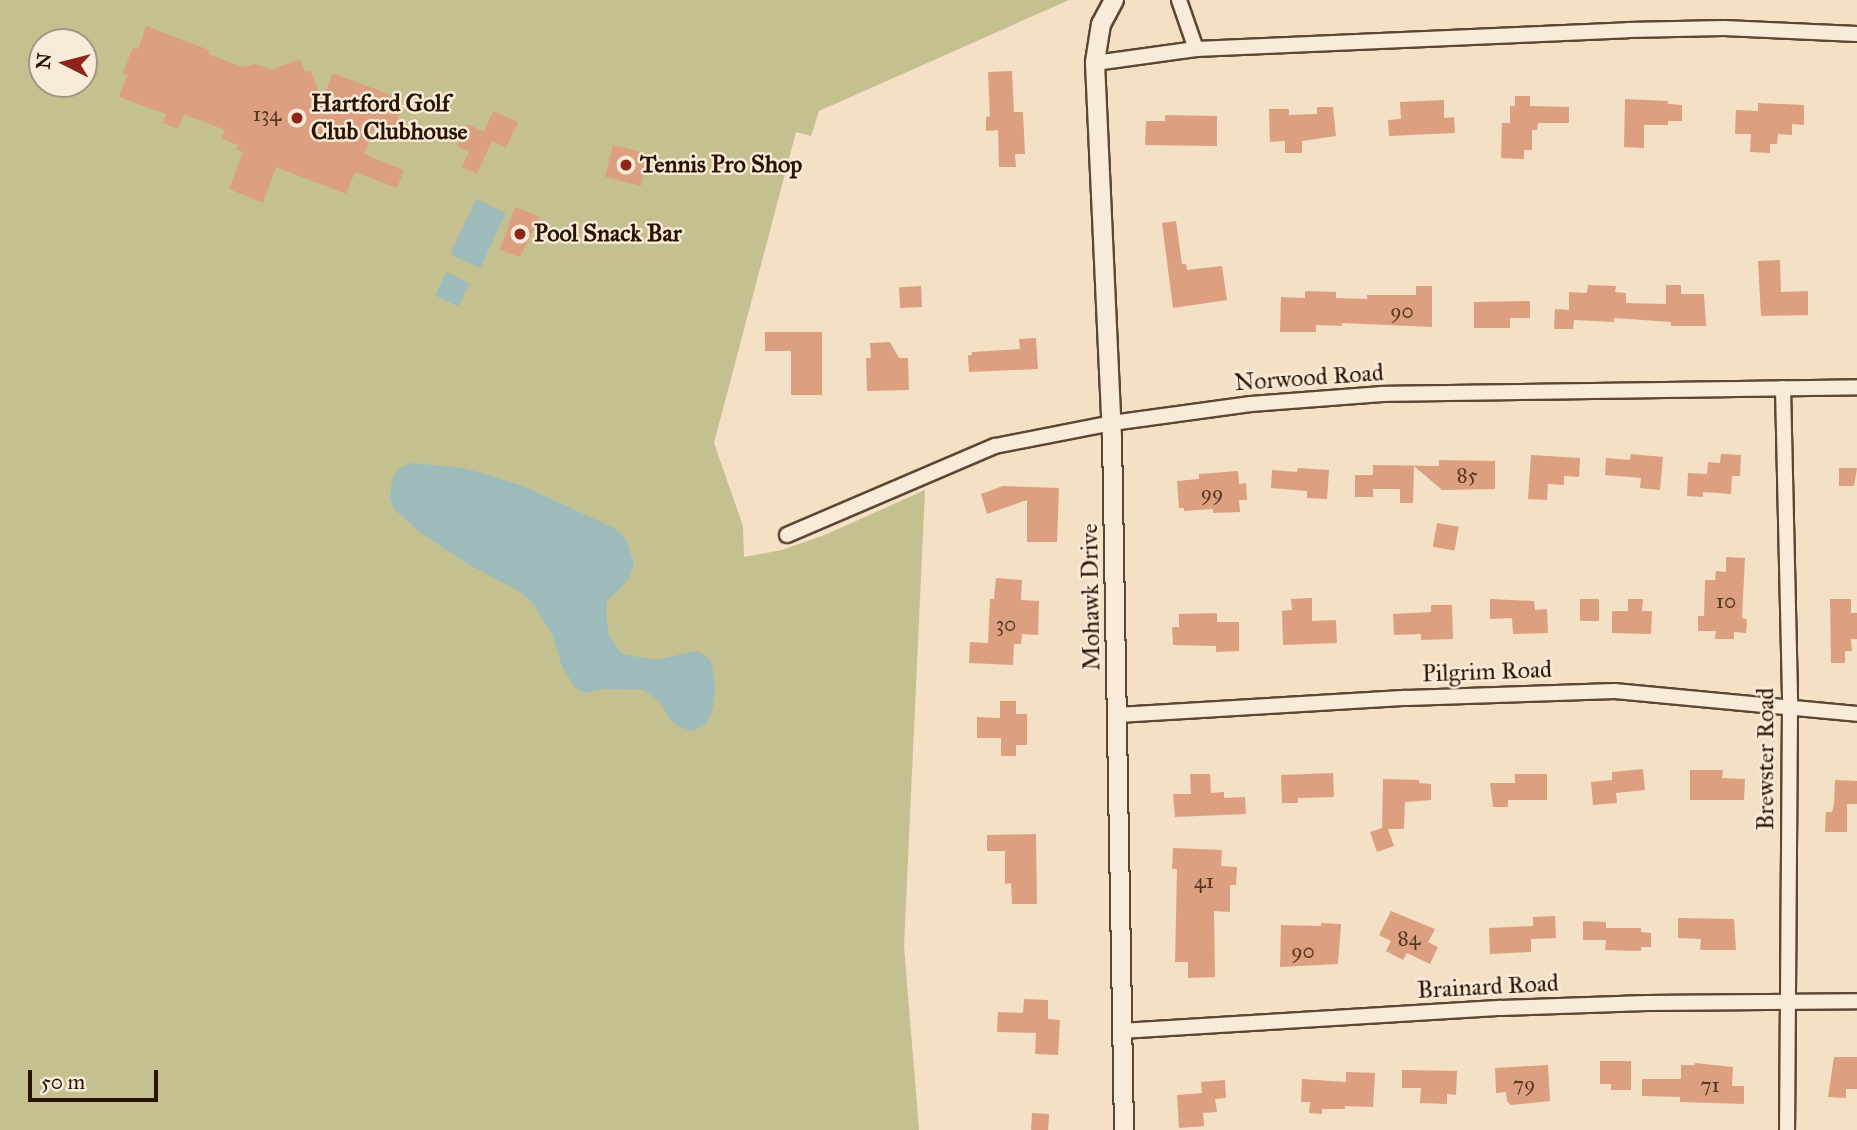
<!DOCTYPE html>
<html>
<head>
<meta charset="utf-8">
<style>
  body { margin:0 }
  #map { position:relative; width:1857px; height:1130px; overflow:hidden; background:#f4e0c4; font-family:"IM FELL Great Primer",serif }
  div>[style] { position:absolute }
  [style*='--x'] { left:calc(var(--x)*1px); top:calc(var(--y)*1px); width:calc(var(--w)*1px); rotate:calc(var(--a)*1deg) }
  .green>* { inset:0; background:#c4c08f }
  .water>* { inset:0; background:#9ebbbb; transform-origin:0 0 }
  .building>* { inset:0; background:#dc9f80; transform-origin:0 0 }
  .roads { filter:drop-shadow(2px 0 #5c4732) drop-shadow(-2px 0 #5c4732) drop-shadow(0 2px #5c4732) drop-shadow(0 -2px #5c4732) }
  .minor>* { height:14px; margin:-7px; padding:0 7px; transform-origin:7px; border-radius:7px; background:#f8ebd9 }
  .tertiary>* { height:18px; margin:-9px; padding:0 9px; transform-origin:9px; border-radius:9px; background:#f8ebd9 }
  .dots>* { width:19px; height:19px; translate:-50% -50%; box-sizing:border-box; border:4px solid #f8ebd9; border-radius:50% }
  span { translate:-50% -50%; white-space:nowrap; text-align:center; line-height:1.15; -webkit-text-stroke:5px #f8ebd9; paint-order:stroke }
  .number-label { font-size:21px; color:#563721 }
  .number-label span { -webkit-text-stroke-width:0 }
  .poi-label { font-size:24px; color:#2a1401; font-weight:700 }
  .left { translate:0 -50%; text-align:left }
  .street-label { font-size:24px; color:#2a1401 }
  .north { position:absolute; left:28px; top:28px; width:70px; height:70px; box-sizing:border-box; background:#f8ebd9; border:2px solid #a69583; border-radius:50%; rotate:276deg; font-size:19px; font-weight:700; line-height:28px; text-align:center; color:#2a1401 }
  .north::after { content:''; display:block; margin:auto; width:24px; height:32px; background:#8f2418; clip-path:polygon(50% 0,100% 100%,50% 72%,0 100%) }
  .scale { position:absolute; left:28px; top:1070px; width:130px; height:32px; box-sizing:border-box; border:4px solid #2a1401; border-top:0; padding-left:9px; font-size:21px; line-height:24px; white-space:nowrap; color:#2a1401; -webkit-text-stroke:5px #f8ebd9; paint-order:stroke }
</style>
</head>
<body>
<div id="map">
  <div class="green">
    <div style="clip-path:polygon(evenodd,0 0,1069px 0,819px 111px,811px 136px,796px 132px,714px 443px,743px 526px,744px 557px,782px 550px,827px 534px,925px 490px,904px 946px,919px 1130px,0 1130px,0 0,42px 42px,84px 42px,84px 84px,42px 84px,42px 42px)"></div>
  </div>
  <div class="water">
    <div style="left:476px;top:199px;width:33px;height:61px;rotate:25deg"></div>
    <div style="left:446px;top:272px;width:26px;height:26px;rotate:25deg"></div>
    <div style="clip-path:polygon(411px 463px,464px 468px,523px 486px,614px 528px,626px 539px,634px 563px,629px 579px,607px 601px,606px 616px,610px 637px,622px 654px,627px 655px,656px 660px,695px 651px,704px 654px,710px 660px,714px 674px,715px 693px,713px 708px,706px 725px,693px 731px,679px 727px,671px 721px,660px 702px,644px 690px,602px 689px,585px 693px,574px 687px,562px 666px,552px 634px,533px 603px,522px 593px,468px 564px,421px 533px,394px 509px,390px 498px,392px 479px,399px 469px)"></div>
  </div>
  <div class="building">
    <div style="clip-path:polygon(146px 26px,209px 50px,208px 54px,243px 67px,256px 64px,272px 70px,300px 59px,305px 72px,311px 71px,322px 100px,333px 73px,401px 99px,397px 108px,401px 110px,392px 135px,374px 129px,364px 154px,404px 170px,397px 188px,355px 172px,346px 194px,276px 167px,263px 203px,229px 189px,243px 152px,236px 150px,238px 145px,222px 139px,225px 130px,184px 114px,178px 129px,163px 123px,166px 114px,119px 97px,127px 75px,123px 73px,133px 47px,138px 49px)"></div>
    <div style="clip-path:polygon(1012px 71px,1014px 112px,1023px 112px,1025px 154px,1015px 154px,1016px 167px,999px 167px,998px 130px,986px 131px,986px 117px,990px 116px,988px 72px)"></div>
    <div style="clip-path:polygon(1515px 96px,1530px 96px,1530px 106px,1569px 107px,1569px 123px,1538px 123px,1537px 130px,1532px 130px,1532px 150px,1524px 150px,1524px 159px,1501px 158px,1502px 123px,1510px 123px,1510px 106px,1515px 106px)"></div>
    <div style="clip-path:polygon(1625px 99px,1668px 101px,1668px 104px,1682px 105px,1682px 121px,1668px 121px,1668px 125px,1644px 125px,1644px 148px,1624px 147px)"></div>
    <div style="clip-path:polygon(1444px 100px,1444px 118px,1454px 117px,1455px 133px,1389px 136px,1388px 120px,1401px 119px,1400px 102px)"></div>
    <div style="clip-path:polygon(1758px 103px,1804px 105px,1804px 125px,1792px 124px,1792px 135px,1778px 134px,1777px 144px,1770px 144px,1770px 153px,1750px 152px,1751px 134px,1735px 134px,1736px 110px,1758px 111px)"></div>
    <div style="clip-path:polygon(1317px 107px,1333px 107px,1336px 136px,1302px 141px,1302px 153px,1285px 153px,1285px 141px,1270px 142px,1269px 109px,1289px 109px,1289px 115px,1317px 114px)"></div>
    <div style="clip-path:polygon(493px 111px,518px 122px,506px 148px,492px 141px,477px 174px,462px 167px,469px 151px,457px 146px,467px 124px,484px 132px)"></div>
    <div style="clip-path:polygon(1165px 115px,1217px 116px,1217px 146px,1145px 145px,1146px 121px,1165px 121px)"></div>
    <div style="left:613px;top:145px;width:37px;height:33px;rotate:14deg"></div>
    <div style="clip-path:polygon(515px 207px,540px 217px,520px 257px,500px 250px)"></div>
    <div style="clip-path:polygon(1176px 221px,1182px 264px,1186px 264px,1187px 270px,1222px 266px,1227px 300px,1173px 308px,1162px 223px)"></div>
    <div style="clip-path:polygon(1780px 260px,1781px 292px,1808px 291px,1808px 315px,1761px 316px,1758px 261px)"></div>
    <div style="clip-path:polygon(1588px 285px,1616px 286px,1615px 292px,1626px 293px,1626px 303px,1666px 304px,1666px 285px,1681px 285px,1681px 294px,1704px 294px,1706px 326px,1671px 326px,1671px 322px,1614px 318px,1614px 322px,1574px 320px,1573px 329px,1554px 329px,1555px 309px,1569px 310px,1569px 292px,1587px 293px)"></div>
    <div style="left:921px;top:286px;width:21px;height:22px;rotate:87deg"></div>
    <div style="clip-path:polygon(1416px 286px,1432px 286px,1432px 327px,1342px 323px,1342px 326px,1316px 325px,1316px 332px,1280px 332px,1281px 297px,1305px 298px,1305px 291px,1336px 292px,1336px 298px,1367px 299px,1367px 295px,1416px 295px)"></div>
    <div style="clip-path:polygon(1530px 301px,1530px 318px,1510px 318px,1510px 328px,1474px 328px,1474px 302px)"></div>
    <div style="clip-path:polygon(765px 332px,822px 332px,822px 395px,791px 395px,791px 351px,765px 351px)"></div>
    <div style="clip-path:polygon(1036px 338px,1038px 369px,969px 372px,968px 355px,972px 355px,972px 352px,1020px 349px,1019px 339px)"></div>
    <div style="clip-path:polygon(890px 342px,899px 358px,908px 358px,909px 390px,867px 391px,866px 358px,871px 358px,870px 343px)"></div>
    <div style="clip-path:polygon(1631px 454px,1663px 457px,1660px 490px,1640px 488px,1641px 478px,1605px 475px,1606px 458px,1630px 460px)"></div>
    <div style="clip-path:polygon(1721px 454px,1741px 455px,1740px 476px,1732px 476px,1731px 494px,1703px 492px,1703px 497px,1687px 496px,1688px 473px,1707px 474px,1708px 462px,1720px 463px)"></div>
    <div style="clip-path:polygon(1531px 455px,1580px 458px,1579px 477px,1564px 476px,1564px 485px,1548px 484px,1547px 500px,1528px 499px)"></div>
    <div style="clip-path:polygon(1439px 460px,1495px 461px,1495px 489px,1442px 490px,1414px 466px,1413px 503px,1400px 503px,1400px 489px,1373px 489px,1373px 497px,1355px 497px,1355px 475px,1373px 475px,1373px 465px,1439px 466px)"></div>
    <div style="clip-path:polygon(1298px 468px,1329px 470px,1327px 499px,1307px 498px,1307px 491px,1271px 488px,1272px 470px,1297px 472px)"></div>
    <div style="clip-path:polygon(1839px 468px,1857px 468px,1854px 486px,1839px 486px)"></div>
    <div style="clip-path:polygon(1238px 471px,1239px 484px,1246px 483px,1247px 500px,1239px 500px,1240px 512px,1213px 513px,1213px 509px,1184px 511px,1184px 508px,1179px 508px,1177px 481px,1199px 479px,1199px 474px)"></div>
    <div style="clip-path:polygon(1003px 486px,1059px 488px,1057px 542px,1027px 542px,1027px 500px,987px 514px,981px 494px)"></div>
    <div style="left:1437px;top:523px;width:22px;height:24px;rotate:10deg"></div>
    <div style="clip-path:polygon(1726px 557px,1745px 558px,1742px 618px,1747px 619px,1746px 633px,1734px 632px,1734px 639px,1715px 639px,1716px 631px,1698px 631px,1698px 616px,1704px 616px,1705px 580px,1715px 580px,1716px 571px,1726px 572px)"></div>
    <div style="clip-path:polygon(996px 578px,1022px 580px,1021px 600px,1039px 601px,1038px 635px,1022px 634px,1021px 644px,1014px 644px,1013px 665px,969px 663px,970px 642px,988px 643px,990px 599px,994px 599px)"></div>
    <div style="clip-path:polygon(1312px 598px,1312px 621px,1336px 620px,1337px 643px,1283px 645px,1282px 611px,1292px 610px,1291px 599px)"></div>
    <div style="clip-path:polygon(1490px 599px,1534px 601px,1535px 610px,1547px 609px,1548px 633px,1513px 634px,1512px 618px,1490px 619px)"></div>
    <div style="left:1580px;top:599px;width:19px;height:22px"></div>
    <div style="clip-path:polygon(1628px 599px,1643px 599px,1642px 611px,1652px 611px,1651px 634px,1612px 633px,1612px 611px,1628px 611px)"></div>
    <div style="clip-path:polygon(1830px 599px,1851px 599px,1851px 613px,1857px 613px,1857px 639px,1851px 639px,1852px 651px,1845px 651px,1845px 663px,1831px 663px)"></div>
    <div style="clip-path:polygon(1431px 605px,1452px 605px,1453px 639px,1421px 640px,1421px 634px,1394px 635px,1393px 614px,1431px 612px)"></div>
    <div style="clip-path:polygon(1217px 613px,1217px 622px,1239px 622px,1239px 651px,1216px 652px,1216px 646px,1173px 645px,1172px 627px,1179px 627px,1179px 614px)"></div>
    <div style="clip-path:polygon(1000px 701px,1016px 701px,1016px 714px,1027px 714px,1027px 745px,1016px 745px,1016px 756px,1001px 756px,1001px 738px,977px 738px,977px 717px,1000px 718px)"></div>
    <div style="clip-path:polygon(1643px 769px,1645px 790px,1616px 793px,1617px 803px,1593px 805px,1591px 782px,1612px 780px,1612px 772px)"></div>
    <div style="clip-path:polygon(1690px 770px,1723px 770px,1722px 778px,1745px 779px,1744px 800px,1690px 800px)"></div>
    <div style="clip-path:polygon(1333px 773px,1334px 797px,1298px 798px,1298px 803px,1282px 803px,1281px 775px)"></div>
    <div style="clip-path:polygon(1190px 774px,1210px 774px,1211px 793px,1224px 792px,1224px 798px,1245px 797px,1246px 814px,1175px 817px,1173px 794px,1191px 794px)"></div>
    <div style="clip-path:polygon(1515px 774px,1547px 774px,1547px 800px,1508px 800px,1508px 807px,1493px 807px,1490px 783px,1515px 783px)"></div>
    <div style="clip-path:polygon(1383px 779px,1419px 780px,1419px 783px,1431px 784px,1431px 800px,1405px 802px,1404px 829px,1388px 829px,1394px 846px,1377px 852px,1370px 832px,1382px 828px)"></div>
    <div style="clip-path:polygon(1835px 780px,1857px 781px,1857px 804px,1847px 804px,1847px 832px,1825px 832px,1826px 812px,1832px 812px,1834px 804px)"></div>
    <div style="clip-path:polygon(1036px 834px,1037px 904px,1012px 904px,1011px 883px,1005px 884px,1005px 851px,987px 851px,987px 835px)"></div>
    <div style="clip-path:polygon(1173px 848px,1222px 850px,1221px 866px,1237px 867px,1236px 885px,1230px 885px,1230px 912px,1214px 911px,1215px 977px,1188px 978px,1188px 962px,1175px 962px,1177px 869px,1172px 869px)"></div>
    <div style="clip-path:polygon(1391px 911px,1435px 929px,1428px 942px,1438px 947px,1430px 964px,1407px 953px,1403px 960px,1386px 951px,1391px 941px,1379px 935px)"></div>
    <div style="clip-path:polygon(1555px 916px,1556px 938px,1531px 939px,1531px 952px,1490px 954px,1489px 928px,1533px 926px,1533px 917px)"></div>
    <div style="clip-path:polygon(1678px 918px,1734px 919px,1736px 950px,1700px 950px,1701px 939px,1678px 938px)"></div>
    <div style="clip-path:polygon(1583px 921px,1606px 922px,1606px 928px,1641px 928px,1641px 932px,1651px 933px,1651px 947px,1641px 947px,1641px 951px,1605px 950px,1606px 940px,1583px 940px)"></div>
    <div style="clip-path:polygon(1321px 923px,1341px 924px,1338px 964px,1280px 967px,1281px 925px,1321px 926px)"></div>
    <div style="clip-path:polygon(1024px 999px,1048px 1000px,1048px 1019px,1060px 1020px,1058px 1055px,1035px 1054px,1036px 1033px,997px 1032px,998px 1012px,1023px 1013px)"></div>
    <div style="clip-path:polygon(1834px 1057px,1857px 1057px,1857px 1089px,1846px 1089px,1846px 1098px,1828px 1097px)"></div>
    <div style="clip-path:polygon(1600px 1061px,1631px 1061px,1631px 1090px,1611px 1090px,1611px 1084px,1600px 1084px)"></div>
    <div style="clip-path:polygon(1695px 1063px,1733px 1067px,1732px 1086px,1744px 1086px,1744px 1104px,1680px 1102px,1680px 1097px,1642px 1096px,1642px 1079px,1681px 1079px,1681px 1065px,1695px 1065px)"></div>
    <div style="clip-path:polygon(1548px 1065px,1550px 1101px,1511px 1105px,1507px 1101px,1506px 1092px,1496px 1093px,1495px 1068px)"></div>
    <div style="clip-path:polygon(1402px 1070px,1457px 1071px,1456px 1095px,1447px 1094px,1447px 1104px,1420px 1103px,1421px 1088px,1402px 1088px)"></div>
    <div style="clip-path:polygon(1346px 1072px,1375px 1073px,1373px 1107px,1345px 1106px,1345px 1109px,1322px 1109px,1322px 1114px,1309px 1113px,1310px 1102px,1301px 1102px,1302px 1079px,1346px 1082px)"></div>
    <div style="clip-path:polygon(1225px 1080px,1226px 1098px,1215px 1099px,1217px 1112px,1203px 1113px,1204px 1126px,1179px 1128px,1177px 1095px,1202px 1093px,1201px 1082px)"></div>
    <div style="left:1032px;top:1113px;width:17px;height:17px;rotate:3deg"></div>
  </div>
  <div class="roads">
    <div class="minor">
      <div style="--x:1179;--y:0;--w:52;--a:70.9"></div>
      <div style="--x:1095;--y:63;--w:102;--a:-7.9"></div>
      <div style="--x:1196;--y:49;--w:432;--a:-2.5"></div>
      <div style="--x:1628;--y:30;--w:96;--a:-1.2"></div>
      <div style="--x:1724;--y:28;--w:133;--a:2.6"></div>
      <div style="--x:1783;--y:388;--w:319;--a:88.7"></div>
      <div style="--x:1790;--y:707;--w:423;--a:90.4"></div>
      <div style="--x:787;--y:535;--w:226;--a:-23.2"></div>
      <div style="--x:995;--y:446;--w:119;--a:-11.1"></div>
      <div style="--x:1112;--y:423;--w:140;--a:-7.8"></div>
      <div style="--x:1251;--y:404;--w:132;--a:-4.3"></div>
      <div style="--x:1383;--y:394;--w:474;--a:-0.8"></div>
      <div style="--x:1118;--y:715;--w:289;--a:-3.4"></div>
      <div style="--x:1407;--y:698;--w:208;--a:-1.9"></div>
      <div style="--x:1615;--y:691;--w:243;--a:5.4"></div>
      <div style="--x:1121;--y:1031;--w:381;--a:-3.5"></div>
      <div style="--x:1501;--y:1008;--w:146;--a:-2"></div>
      <div style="--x:1647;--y:1003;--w:210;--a:-0.5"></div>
    </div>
    <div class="tertiary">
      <div style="--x:1114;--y:0;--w:27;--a:118"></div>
      <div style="--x:1101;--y:24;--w:39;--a:99"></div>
      <div style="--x:1095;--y:63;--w:374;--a:87.4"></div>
      <div style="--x:1112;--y:437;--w:693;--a:89.01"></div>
    </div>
  </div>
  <div class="dots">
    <div style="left:297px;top:118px;background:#8f2418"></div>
    <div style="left:626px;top:165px;background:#8f2418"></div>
    <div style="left:520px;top:234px;background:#8f2418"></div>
  </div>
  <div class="number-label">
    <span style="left:267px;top:114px">134</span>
    <span style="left:1402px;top:311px">90</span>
    <span style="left:1467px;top:475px">85</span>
    <span style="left:1212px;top:493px">99</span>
    <span style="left:1726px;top:601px">10</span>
    <span style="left:1006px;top:624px">30</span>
    <span style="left:1204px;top:881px">41</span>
    <span style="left:1409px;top:938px">84</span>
    <span style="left:1303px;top:951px">90</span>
    <span style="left:1524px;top:1084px">79</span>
    <span style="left:1710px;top:1085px">71</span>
  </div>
  <div class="poi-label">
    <span class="left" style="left:311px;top:118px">Hartford Golf<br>Club Clubhouse</span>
    <span class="left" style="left:640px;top:165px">Tennis Pro Shop</span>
    <span class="left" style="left:534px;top:234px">Pool Snack Bar</span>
  </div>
  <div class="street-label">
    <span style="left:1309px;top:378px;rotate:-4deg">Norwood Road</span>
    <span style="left:1091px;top:597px;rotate:-91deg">Mohawk Drive</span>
    <span style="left:1487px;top:672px;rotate:-2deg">Pilgrim Road</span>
    <span style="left:1766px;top:759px;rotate:-90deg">Brewster Road</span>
    <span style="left:1488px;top:987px;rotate:-3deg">Brainard Road</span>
  </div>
  <div class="north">N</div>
  <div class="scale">50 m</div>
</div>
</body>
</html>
